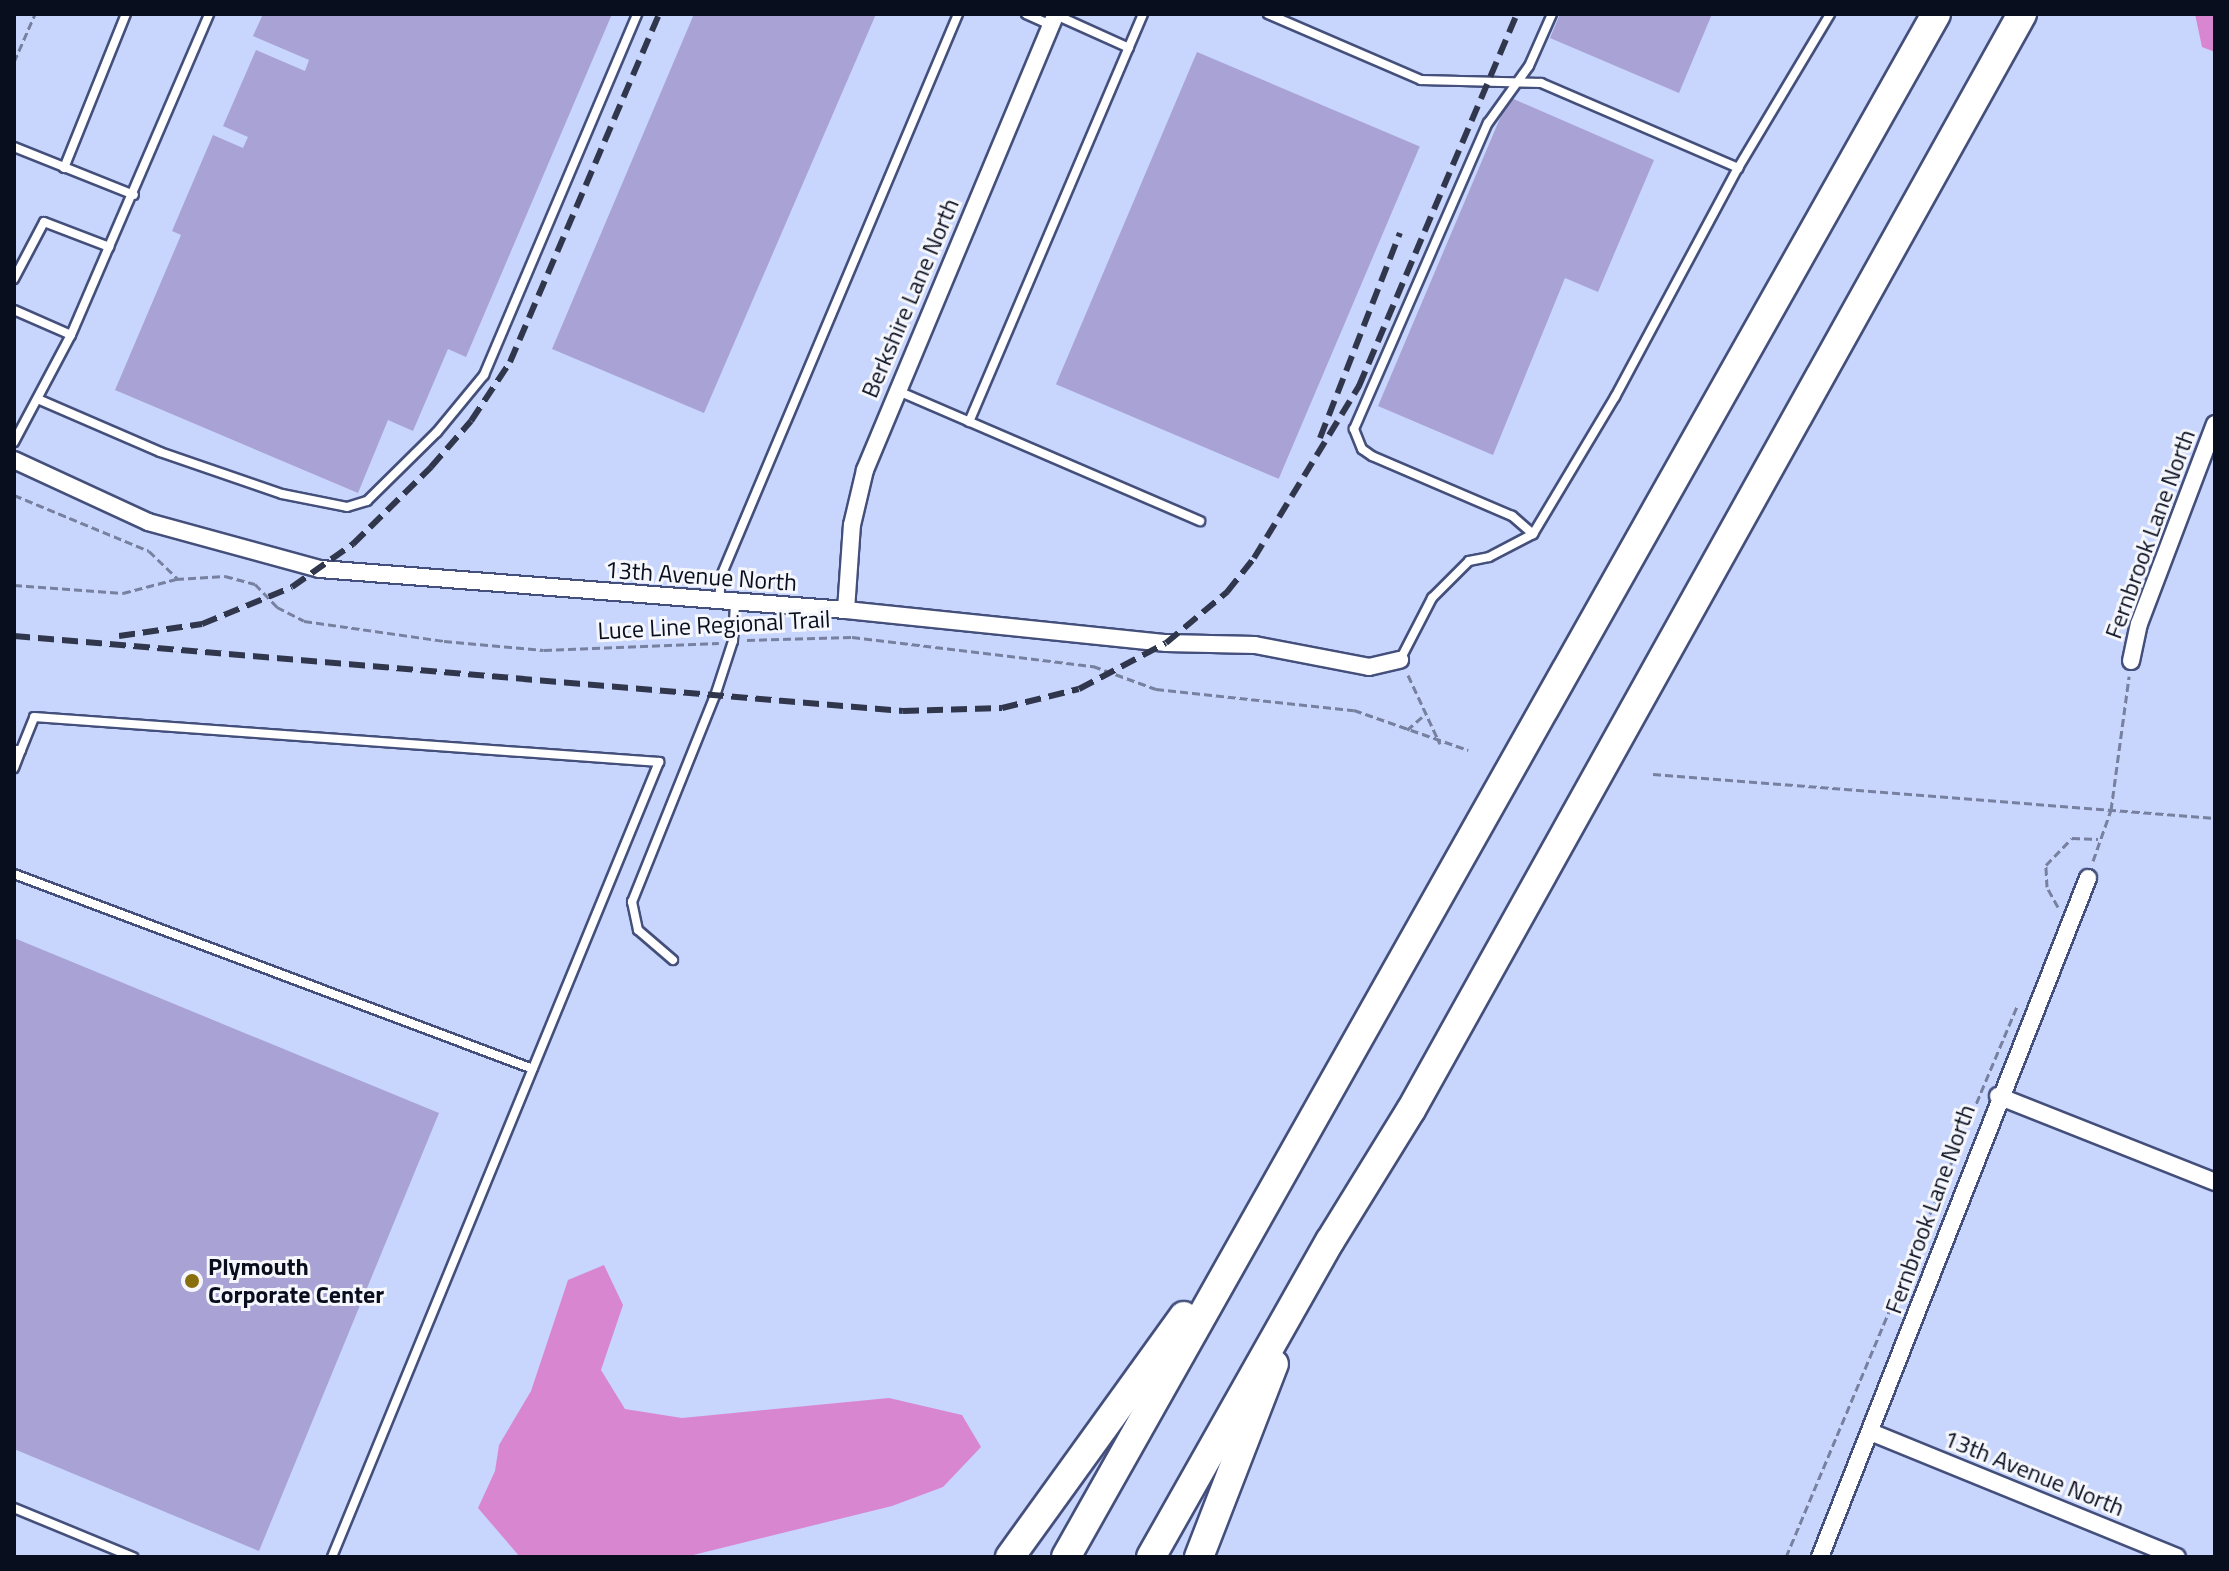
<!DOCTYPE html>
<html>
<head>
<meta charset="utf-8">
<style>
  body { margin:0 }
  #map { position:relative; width:2229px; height:1571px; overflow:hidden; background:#c8d5fd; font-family:"Titillium Web",sans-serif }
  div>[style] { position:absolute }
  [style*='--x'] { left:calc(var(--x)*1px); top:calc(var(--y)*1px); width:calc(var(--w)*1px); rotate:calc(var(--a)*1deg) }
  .water>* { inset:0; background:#d986d1 }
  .building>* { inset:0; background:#a9a3d5; transform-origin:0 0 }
  .path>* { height:3px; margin-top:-1.5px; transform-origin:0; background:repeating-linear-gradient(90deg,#77819f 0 8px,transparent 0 12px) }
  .roads { filter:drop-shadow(2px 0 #44507b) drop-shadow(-2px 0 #44507b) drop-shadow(0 2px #44507b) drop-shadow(0 -2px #44507b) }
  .lane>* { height:8px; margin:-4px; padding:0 4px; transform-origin:4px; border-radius:4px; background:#fff }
  .street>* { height:16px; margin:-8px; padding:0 8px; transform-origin:8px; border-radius:8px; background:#fff }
  .highway>* { height:28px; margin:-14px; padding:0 14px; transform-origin:14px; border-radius:14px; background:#fff }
  .rail>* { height:6px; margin-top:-3px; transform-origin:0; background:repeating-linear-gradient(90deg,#30364c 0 16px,transparent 0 24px) }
  .dots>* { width:22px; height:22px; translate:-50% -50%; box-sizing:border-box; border:4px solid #f5f7fc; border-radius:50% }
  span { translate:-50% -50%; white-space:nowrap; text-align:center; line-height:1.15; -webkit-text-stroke:6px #f5f7fc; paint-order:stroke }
  .street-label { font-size:24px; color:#090e1f }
  .poi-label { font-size:24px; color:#090e1f; font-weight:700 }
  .left { translate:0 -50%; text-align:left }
  .frame { position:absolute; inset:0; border:16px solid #090e1f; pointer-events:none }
</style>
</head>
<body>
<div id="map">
  <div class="water">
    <div style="clip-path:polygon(2195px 14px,2215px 14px,2215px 52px,2202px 47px)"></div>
    <div style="clip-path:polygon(604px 1265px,623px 1305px,601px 1370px,625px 1409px,682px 1418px,889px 1398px,962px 1415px,981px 1447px,943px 1487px,892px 1506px,685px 1557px,520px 1557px,478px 1508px,495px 1471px,499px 1445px,531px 1391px,568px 1280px)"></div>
  </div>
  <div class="building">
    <div style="clip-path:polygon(263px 14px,612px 14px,466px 357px,448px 349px,413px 431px,388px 420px,358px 493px,115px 390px,181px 235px,172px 231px,213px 135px,243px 148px,248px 137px,223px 126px,256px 50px,305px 71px,309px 60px,253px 36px)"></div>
    <div style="clip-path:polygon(694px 14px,876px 14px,704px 413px,552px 349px)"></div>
    <div style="clip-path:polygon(1560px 14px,1712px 14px,1679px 93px,1550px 38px)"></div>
    <div style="left:1197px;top:52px;width:242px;height:361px;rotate:23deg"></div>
    <div style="clip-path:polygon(1509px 97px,1654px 160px,1598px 292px,1565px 278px,1493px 455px,1378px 406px)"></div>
    <div style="clip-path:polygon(14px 938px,439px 1113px,259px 1551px,14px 1449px)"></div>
  </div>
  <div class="path">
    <div style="--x:14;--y:62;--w:52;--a:-66.4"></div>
    <div style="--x:14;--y:495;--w:146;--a:22.5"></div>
    <div style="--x:149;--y:551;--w:40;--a:44"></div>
    <div style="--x:14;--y:585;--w:109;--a:4.2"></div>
    <div style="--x:123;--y:593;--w:55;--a:-14.8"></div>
    <div style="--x:176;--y:579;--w:49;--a:-3.5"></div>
    <div style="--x:225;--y:576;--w:31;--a:15"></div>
    <div style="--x:255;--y:584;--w:32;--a:46"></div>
    <div style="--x:277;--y:607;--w:30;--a:27"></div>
    <div style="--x:304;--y:621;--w:141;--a:8.1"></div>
    <div style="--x:444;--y:641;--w:100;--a:5.1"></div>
    <div style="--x:544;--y:650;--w:175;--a:-2.3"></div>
    <div style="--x:747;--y:640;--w:105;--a:-1.6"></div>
    <div style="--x:852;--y:637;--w:243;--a:6.9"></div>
    <div style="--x:1093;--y:666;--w:67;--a:20.1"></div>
    <div style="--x:1156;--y:689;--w:199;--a:6.1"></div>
    <div style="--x:1354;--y:710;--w:121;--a:19.3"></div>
    <div style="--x:1408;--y:675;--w:76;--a:65.1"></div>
    <div style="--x:1407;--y:730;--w:23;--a:-41"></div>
    <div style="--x:1653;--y:774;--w:564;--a:4.48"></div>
    <div style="--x:2093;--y:861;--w:54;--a:-70.6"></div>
    <div style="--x:2111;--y:810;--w:135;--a:-82.3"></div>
    <div style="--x:2058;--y:907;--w:23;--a:-119"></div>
    <div style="--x:2047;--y:887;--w:22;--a:-93"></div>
    <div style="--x:2046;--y:865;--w:37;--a:-46"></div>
    <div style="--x:2072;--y:838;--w:26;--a:2"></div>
    <div style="--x:1786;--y:1557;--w:600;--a:-67.24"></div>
  </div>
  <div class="roads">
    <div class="lane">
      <div style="--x:1026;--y:14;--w:27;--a:24"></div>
      <div style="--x:1268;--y:14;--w:167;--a:23.3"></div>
      <div style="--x:1421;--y:80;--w:120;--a:1.4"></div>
      <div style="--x:1541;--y:83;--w:215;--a:23.3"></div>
      <div style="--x:1738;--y:168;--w:179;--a:-59.1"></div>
      <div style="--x:1056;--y:15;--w:80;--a:24.3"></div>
      <div style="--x:14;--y:147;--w:129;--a:21.8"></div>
      <div style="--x:64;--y:168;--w:166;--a:-68.1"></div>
      <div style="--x:14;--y:279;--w:64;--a:-62.2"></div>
      <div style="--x:44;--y:222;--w:70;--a:21"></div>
      <div style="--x:14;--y:310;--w:62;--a:23.7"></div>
      <div style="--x:898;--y:391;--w:329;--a:23.3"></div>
      <div style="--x:40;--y:400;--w:131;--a:23.4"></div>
      <div style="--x:160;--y:452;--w:129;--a:19"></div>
      <div style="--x:282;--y:494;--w:66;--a:11.3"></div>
      <div style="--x:347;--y:507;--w:21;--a:-17"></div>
      <div style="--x:367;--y:501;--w:98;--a:-44.6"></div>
      <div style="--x:437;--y:432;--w:74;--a:-50.5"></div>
      <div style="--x:484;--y:375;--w:392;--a:-67"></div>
      <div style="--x:969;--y:422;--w:444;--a:-66.9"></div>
      <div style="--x:14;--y:442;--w:121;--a:-62"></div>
      <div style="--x:71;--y:335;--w:349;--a:-66.7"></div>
      <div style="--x:1533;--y:534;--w:28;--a:-139"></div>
      <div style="--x:1512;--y:516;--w:152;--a:-156.8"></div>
      <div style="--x:1372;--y:456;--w:12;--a:-145"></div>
      <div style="--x:1362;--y:449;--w:22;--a:-112"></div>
      <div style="--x:1354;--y:429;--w:334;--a:-66.4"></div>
      <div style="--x:1488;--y:123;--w:70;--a:-54.3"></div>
      <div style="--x:1529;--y:66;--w:57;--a:-66.1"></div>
      <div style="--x:719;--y:601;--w:25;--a:-85"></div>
      <div style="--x:721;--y:576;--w:610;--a:-67.13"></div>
      <div style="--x:1400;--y:660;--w:70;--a:-62.7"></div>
      <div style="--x:1432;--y:598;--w:52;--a:-45"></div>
      <div style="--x:1469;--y:561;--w:20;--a:-11"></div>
      <div style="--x:1489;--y:557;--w:50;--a:-27.6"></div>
      <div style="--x:1533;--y:534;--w:160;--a:-59.1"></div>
      <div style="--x:1615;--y:397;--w:260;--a:-61.8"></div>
      <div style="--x:14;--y:750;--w:7;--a:0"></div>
      <div style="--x:21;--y:750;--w:35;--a:-68"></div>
      <div style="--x:34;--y:717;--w:627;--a:4.12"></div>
      <div style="--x:659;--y:762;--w:860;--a:112.36"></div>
      <div style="--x:14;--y:768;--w:19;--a:-69"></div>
      <div style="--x:14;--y:874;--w:554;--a:20.59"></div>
      <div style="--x:673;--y:960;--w:46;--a:-139.4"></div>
      <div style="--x:638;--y:930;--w:29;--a:-102"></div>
      <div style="--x:632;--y:902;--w:222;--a:-68.1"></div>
      <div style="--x:715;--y:696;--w:58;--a:-71.9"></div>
      <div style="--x:733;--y:641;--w:39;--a:-87"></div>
      <div style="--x:14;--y:1508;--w:129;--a:22.4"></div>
    </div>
    <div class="street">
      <div style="--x:14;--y:460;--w:148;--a:24.8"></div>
      <div style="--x:148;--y:522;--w:178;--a:15.3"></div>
      <div style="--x:320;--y:569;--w:528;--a:4.46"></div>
      <div style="--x:846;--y:610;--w:322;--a:5.9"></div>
      <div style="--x:1166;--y:643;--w:89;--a:1.3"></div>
      <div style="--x:1255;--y:645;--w:116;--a:10.9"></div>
      <div style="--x:1369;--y:667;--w:32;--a:-13"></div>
      <div style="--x:846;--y:610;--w:85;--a:-86"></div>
      <div style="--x:852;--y:525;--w:57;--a:-76.7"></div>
      <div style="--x:865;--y:470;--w:494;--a:-67.3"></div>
      <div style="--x:2131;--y:661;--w:38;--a:-78"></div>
      <div style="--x:2139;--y:624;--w:214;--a:-69.2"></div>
      <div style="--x:1998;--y:1096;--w:233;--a:21.6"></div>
      <div style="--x:1873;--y:1433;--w:328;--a:22.2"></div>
      <div style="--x:1820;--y:1557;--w:730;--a:-68.46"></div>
    </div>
    <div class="highway">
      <div style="--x:1010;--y:1557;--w:297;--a:-54.2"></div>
      <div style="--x:1066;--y:1557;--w:1771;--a:-60.58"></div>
      <div style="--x:1151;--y:1557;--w:363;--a:-60.5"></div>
      <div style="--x:1330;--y:1241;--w:154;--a:-58.3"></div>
      <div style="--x:1411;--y:1110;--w:1255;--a:-60.86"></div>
      <div style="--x:1199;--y:1557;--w:207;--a:-68.8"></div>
    </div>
  </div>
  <div class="rail">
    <div style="--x:1320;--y:438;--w:220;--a:-68.7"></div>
    <div style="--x:14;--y:636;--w:892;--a:4.82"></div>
    <div style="--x:903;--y:711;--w:99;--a:-1.7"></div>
    <div style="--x:1002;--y:708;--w:79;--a:-13.9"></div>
    <div style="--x:1079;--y:689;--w:98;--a:-27.9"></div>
    <div style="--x:1166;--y:643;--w:80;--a:-39.9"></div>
    <div style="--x:1227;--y:592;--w:43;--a:-51.5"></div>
    <div style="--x:1254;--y:558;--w:202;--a:-58.6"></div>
    <div style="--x:1359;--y:386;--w:404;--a:-67"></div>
    <div style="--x:119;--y:636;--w:84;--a:-8.2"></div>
    <div style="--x:202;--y:624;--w:97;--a:-22.3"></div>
    <div style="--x:292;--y:587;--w:75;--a:-35.2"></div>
    <div style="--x:353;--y:544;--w:110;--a:-44.6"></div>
    <div style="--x:431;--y:467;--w:61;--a:-49"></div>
    <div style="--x:471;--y:421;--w:71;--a:-56.5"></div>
    <div style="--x:510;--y:362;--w:379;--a:-66.8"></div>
  </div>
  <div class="dots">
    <div style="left:192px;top:1281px;background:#896e0e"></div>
  </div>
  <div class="street-label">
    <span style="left:910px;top:298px;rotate:-67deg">Berkshire Lane North</span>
    <span style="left:2150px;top:534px;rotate:-70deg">Fernbrook Lane North</span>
    <span style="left:701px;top:576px;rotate:4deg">13th Avenue North</span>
    <span style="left:714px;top:625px;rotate:-3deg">Luce Line Regional Trail</span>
    <span style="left:1930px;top:1209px;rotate:-70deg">Fernbrook Lane North</span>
    <span style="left:2034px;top:1473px;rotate:22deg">13th Avenue North</span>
  </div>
  <div class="poi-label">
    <span class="left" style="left:208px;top:1281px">Plymouth<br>Corporate Center</span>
  </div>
  <div class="frame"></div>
</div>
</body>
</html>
